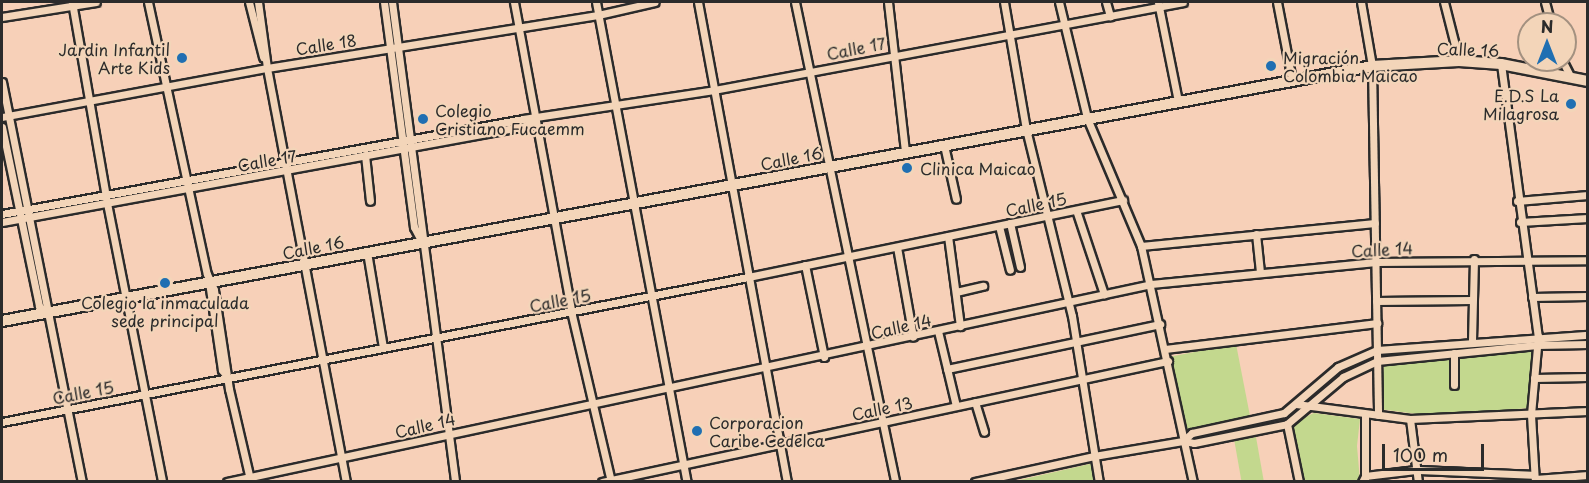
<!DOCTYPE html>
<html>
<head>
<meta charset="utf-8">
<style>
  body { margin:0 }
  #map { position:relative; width:1589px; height:483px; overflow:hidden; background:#f7d0b8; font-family:"Playpen Sans",sans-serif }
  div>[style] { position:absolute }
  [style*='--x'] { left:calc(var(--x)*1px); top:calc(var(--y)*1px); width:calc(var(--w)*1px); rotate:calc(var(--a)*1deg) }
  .green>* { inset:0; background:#c3d88e; transform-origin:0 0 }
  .roads { filter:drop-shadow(2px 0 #2b2b2b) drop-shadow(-2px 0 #2b2b2b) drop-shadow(0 2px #2b2b2b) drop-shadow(0 -2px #2b2b2b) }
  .minor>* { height:7px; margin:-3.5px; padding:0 3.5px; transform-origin:3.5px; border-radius:3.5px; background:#f3d5b9 }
  .trunk>* { height:10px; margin:-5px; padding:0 5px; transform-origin:5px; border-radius:5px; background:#f3d5b9 }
  .dots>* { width:16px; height:16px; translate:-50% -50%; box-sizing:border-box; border:3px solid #f3d5b9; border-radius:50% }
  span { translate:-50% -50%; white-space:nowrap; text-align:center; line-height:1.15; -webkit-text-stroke:4.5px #f3d5b9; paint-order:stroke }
  .street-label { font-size:16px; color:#2b2b2b }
  .poi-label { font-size:16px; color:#2b2b2b }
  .right { translate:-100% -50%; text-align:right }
  .left { translate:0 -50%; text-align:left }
  .frame { position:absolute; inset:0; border:3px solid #2b2b2b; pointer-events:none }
  .north { position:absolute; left:1517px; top:12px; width:60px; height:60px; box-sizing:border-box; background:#f3d5b9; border:2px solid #a39180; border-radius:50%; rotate:0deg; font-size:16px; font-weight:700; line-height:24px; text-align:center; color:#2b2b2b }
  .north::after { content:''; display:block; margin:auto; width:21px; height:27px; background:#1f6fb2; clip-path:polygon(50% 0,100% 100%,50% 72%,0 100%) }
  .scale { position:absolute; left:1382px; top:444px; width:102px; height:27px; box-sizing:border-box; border:3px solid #2b2b2b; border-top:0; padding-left:8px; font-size:18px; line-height:21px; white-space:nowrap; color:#2b2b2b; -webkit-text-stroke:4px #f3d5b9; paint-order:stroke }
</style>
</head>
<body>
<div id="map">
  <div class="green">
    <div style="left:1236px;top:344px;width:75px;height:66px;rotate:79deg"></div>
    <div style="clip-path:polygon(1533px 350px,1529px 408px,1432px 416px,1379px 409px,1384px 365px)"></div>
    <div style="clip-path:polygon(1314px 413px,1360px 419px,1357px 446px,1360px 481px,1301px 481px,1292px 423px)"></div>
    <div style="left:1256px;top:437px;width:45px;height:22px;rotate:80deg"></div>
    <div style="clip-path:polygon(1094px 463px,1098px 482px,1010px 482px)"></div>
  </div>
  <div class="roads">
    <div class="minor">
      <div style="--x:72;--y:2;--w:204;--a:80.1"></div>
      <div style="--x:107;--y:203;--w:284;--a:78.8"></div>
      <div style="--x:148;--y:2;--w:278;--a:77.8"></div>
      <div style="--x:207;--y:274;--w:17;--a:66"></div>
      <div style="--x:214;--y:290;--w:100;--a:81.4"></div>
      <div style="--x:229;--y:389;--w:92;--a:76.9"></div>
      <div style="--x:249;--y:2;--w:57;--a:75.7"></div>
      <div style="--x:258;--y:2;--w:67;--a:82.2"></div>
      <div style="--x:267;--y:68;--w:421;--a:79.2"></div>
      <div style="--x:384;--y:2;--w:227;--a:82.4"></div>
      <div style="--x:414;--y:227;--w:15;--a:62"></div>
      <div style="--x:392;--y:2;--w:484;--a:82.5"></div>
      <div style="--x:514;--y:2;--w:314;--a:79.5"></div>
      <div style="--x:571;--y:311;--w:176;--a:76.8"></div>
      <div style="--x:596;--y:2;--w:489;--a:79.3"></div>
      <div style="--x:698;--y:2;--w:488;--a:79.5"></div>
      <div style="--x:795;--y:2;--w:490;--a:78.2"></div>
      <div style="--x:888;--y:2;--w:151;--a:83.5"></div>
      <div style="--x:1004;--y:2;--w:129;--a:80.2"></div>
      <div style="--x:1026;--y:129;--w:193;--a:76.2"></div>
      <div style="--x:1072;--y:316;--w:168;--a:80.8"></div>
      <div style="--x:1059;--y:2;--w:119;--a:76.4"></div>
      <div style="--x:1087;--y:118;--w:139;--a:67.1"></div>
      <div style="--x:1141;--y:246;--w:242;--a:77.6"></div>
      <div style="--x:1106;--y:2;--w:15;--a:74"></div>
      <div style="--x:1158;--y:2;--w:101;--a:78.6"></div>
      <div style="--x:1277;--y:2;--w:79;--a:79.1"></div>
      <div style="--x:1361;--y:2;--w:65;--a:80.2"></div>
      <div style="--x:1372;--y:66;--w:349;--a:89"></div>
      <div style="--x:1444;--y:2;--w:61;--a:75.7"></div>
      <div style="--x:1545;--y:2;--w:23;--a:75"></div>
      <div style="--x:2;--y:17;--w:95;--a:-9.1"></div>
      <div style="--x:1562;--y:60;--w:20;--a:63"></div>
      <div style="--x:1501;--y:64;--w:275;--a:82.3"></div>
      <div style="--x:1538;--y:336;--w:79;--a:95.1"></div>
      <div style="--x:1531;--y:415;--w:67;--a:86.6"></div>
      <div style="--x:2;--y:82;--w:408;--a:78.7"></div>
      <div style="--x:2;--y:117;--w:269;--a:-10.5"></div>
      <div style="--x:267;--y:68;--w:335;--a:-9.1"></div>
      <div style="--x:598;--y:15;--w:58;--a:-12.8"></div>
      <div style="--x:2;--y:127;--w:183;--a:78.3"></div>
      <div style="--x:39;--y:306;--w:8;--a:45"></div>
      <div style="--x:944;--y:145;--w:55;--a:77.5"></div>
      <div style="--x:365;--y:155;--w:46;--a:83.8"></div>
      <div style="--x:1517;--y:201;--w:71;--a:-4.8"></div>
      <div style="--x:1076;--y:210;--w:89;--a:71.6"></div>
      <div style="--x:2;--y:214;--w:530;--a:-10.33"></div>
      <div style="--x:523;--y:119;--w:193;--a:-8.6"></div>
      <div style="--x:714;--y:90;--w:477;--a:-10.6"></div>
      <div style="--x:2;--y:222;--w:532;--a:-10.4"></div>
      <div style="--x:525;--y:126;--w:12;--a:-31"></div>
      <div style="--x:1520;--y:222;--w:68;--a:-3.4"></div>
      <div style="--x:1010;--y:223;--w:45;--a:77.2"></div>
      <div style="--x:999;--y:226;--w:45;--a:76"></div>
      <div style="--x:1256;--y:234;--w:39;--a:84"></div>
      <div style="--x:948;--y:236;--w:91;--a:82.4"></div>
      <div style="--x:1141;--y:246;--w:235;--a:-5.6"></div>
      <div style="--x:897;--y:247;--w:91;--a:79.9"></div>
      <div style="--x:367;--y:252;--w:97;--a:80.5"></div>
      <div style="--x:805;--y:265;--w:94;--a:78.3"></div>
      <div style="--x:209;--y:282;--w:89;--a:81.6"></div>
      <div style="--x:222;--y:370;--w:10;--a:53"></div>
      <div style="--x:956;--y:292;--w:28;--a:-13"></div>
      <div style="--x:1532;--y:297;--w:56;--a:-1"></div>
      <div style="--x:1376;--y:301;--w:96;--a:-0.6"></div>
      <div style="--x:938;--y:331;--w:77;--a:76.5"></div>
      <div style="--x:1472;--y:341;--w:82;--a:-88.6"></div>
      <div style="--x:1165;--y:349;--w:214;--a:-7"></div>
      <div style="--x:1454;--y:353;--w:32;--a:90"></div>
      <div style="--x:947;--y:369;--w:218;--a:-11.9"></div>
      <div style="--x:1534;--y:378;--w:54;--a:-1.1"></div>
      <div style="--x:975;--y:402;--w:31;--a:73"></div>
      <div style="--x:1296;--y:404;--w:115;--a:7.5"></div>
      <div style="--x:1410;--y:419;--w:178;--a:-2.6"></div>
      <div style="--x:1365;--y:414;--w:66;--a:90"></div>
      <div style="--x:1410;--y:419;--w:64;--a:82.8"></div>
      <div style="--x:2;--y:422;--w:760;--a:-11"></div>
      <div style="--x:748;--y:277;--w:383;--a:-11.6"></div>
      <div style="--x:1287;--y:424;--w:59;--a:78.3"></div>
      <div style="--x:1183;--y:441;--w:12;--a:-42"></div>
      <div style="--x:1192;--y:433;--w:94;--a:-12.3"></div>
      <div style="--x:1284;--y:413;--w:71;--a:-40.4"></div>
      <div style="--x:1338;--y:367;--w:43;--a:-23.6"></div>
      <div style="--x:1377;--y:350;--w:212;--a:-4.1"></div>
      <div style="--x:1535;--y:479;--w:53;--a:-4.3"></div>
      <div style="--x:227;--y:482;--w:945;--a:-12.09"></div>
      <div style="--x:1151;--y:284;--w:226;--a:-5.6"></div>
      <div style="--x:1376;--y:262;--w:212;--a:-0.5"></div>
      <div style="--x:602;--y:482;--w:579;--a:-12.07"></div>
      <div style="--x:975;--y:482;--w:122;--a:-12.3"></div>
      <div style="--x:1094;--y:456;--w:90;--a:-9.6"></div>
      <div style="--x:1183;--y:441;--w:11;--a:10"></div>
      <div style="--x:1194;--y:443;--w:95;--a:-11.5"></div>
      <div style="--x:1287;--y:424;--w:73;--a:-40"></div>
      <div style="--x:1343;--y:377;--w:38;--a:-25"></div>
      <div style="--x:1377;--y:361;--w:161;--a:-5.7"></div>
      <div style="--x:1537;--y:345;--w:51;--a:-1.1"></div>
      <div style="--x:1362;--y:482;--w:7;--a:-63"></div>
      <div style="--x:1365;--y:476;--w:51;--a:-6.7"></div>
      <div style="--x:1416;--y:470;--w:118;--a:2.4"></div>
    </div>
    <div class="trunk">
      <div style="--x:2;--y:321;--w:1394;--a:-10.54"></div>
      <div style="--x:1372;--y:66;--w:87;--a:-3.3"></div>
      <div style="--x:1459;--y:61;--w:42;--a:4.1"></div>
      <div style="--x:1501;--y:64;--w:89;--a:11.1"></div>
    </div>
  </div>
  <div class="dots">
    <div style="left:182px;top:58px;background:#1f6fb2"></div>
    <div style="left:1271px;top:66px;background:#1f6fb2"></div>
    <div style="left:1571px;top:104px;background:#1f6fb2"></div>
    <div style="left:423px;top:119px;background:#1f6fb2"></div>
    <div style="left:907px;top:168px;background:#1f6fb2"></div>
    <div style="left:165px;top:283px;background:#1f6fb2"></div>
    <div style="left:697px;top:431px;background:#1f6fb2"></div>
  </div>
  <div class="street-label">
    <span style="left:326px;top:44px;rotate:-9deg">Calle 18</span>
    <span style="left:856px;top:48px;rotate:-11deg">Calle 17</span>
    <span style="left:1468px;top:49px;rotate:2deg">Calle 16</span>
    <span style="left:791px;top:158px;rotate:-11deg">Calle 16</span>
    <span style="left:267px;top:160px;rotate:-10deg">Calle 17</span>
    <span style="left:1036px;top:204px;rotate:-12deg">Calle 15</span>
    <span style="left:313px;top:247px;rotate:-11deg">Calle 16</span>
    <span style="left:1382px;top:249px;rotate:-3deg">Calle 14</span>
    <span style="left:560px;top:300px;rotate:-11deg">Calle 15</span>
    <span style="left:901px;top:326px;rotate:-13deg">Calle 14</span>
    <span style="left:83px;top:392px;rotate:-11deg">Calle 15</span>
    <span style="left:882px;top:408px;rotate:-12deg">Calle 13</span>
    <span style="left:425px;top:425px;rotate:-13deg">Calle 14</span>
  </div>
  <div class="poi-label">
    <span class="right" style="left:170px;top:58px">Jardin Infantil<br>Arte Kids</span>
    <span class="left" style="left:1283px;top:66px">Migración<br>Colombia Maicao</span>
    <span class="right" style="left:1559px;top:104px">E.D.S La<br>Milagrosa</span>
    <span class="left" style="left:435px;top:119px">Colegio<br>Cristiano Fucaemm</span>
    <span class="left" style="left:920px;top:168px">Clinica Maicao</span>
    <span style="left:165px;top:311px">Colegio la inmaculada<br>sede principal</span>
    <span class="left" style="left:709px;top:431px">Corporacion<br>Caribe Cedelca</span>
  </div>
  <div class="frame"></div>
  <div class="north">N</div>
  <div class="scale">100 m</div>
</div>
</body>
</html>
